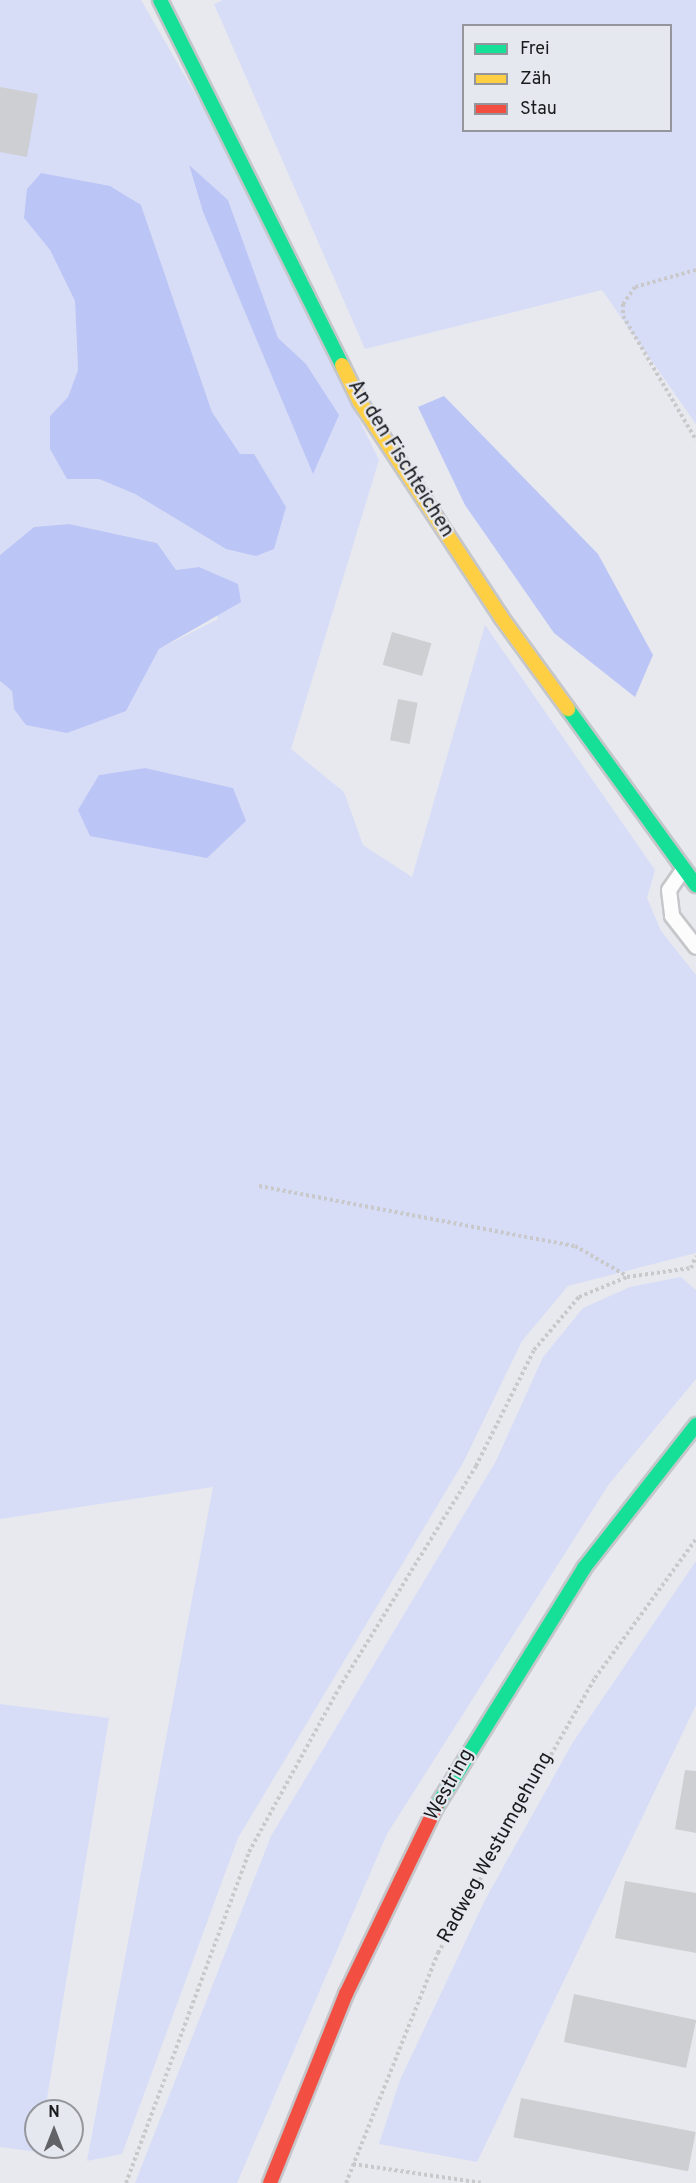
<!DOCTYPE html>
<html>
<head>
<meta charset="utf-8">
<style>
  body { margin:0 }
  #map { position:relative; width:696px; height:2183px; overflow:hidden; background:#e8e9ee; font-family:Overpass,sans-serif }
  div>[style] { position:absolute }
  [style*='--x'] { left:calc(var(--x)*1px); top:calc(var(--y)*1px); width:calc(var(--w)*1px); rotate:calc(var(--a)*1deg) }
  .green>* { inset:0; background:#d7ddf7 }
  .water>* { inset:0; background:#bbc5f6 }
  .building>* { inset:0; background:#cecfd3; transform-origin:0 0 }
  .path>* { height:4px; margin-top:-2px; transform-origin:0; background:repeating-linear-gradient(90deg,#c9c9cb 0 3px,transparent 0 6px) }
  .roads { filter:drop-shadow(2px 0 #c5c6ca) drop-shadow(-2px 0 #c5c6ca) drop-shadow(0 2px #c5c6ca) drop-shadow(0 -2px #c5c6ca) }
  .lane>* { height:14px; margin:-7px; padding:0 7px; transform-origin:7px; border-radius:7px; background:#fcfcfc }
  .fast>* { height:14px; margin:-7px; padding:0 7px; transform-origin:7px; border-radius:7px; background:#16e098 }
  .slow>* { height:14px; margin:-7px; padding:0 7px; transform-origin:7px; border-radius:7px; background:#ffcf43 }
  .jam>* { height:14px; margin:-7px; padding:0 7px; transform-origin:7px; border-radius:7px; background:#f24e42 }
  span { translate:-50% -50%; white-space:nowrap; text-align:center; line-height:1.15; -webkit-text-stroke:4.5px #e6e8f0; paint-order:stroke }
  .street-label { font-size:20px; color:#1a1b1d }
  .legend { position:absolute; left:462px; top:24px; width:210px; height:108px; box-sizing:border-box; background:#e6e8f0; border:2px solid #94969c; margin:0; padding:8px 10px; list-style:none; font-size:18px; color:#1a1b1d }
  .legend li { display:flex; align-items:center; gap:12px; height:30px }
  .legend b { width:30px; border:2px solid #94969c }
  .north { position:absolute; left:24px; top:2099px; width:60px; height:60px; box-sizing:border-box; background:#e6e8f0; border:2px solid #94969c; border-radius:50%; rotate:0deg; font-size:16px; font-weight:700; line-height:24px; text-align:center; color:#1a1b1d }
  .north::after { content:''; display:block; margin:auto; width:21px; height:27px; background:#626366; clip-path:polygon(50% 0,100% 100%,50% 72%,0 100%) }
</style>
</head>
<body>
<div id="map">
  <div class="green">
    <div style="clip-path:polygon(evenodd,0 0,141px 0,219px 135px,379px 460px,291px 749px,344px 792px,363px 845px,412px 877px,485px 625px,655px 870px,647px 898px,661px 931px,696px 975px,696px 1253px,568px 1286px,522px 1341px,464px 1461px,238px 1838px,122px 2154px,87px 2161px,213px 1487px,0 1519px,0 681px,12px 691px,14px 709px,126px 711px,159px 649px,218px 619px,199px 567px,176px 570px,157px 543px,69px 524px,34px 527px,0 555px,0 0,189px 166px,228px 200px,278px 338px,313px 473px,203px 212px,189px 166px,0 0,141px 205px,212px 412px,240px 455px,226px 549px,135px 494px,99px 479px,67px 479px,50px 416px,68px 397px,78px 370px,75px 301px,50px 250px,24px 218px,141px 205px,0 0,145px 768px,233px 788px,99px 775px,145px 768px)"></div>
    <div style="clip-path:polygon(evenodd,223px 0,696px 0,696px 424px,602px 290px,365px 349px,214px 4px,223px 0,464px 26px,670px 26px,670px 130px,464px 130px,464px 26px)"></div>
    <div style="clip-path:polygon(681px 1277px,696px 1290px,696px 1379px,609px 1484px,387px 1834px,237px 2183px,135px 2183px,271px 1836px,496px 1461px,543px 1357px,583px 1308px,630px 1287px)"></div>
    <div style="clip-path:polygon(696px 1561px,696px 1705px,477px 2162px,379px 2144px,400px 2080px,485px 1900px,573px 1742px)"></div>
    <div style="clip-path:polygon(0 1704px,109px 1718px,45px 2111px,36px 2111px,38px 2152px,0 2147px)"></div>
  </div>
  <div class="water">
    <div style="clip-path:polygon(189px 165px,228px 200px,278px 338px,306px 364px,339px 415px,313px 474px,203px 212px)"></div>
    <div style="clip-path:polygon(41px 173px,110px 186px,141px 205px,212px 412px,240px 454px,254px 454px,286px 507px,274px 549px,256px 556px,226px 549px,135px 494px,99px 479px,67px 479px,50px 449px,50px 416px,68px 397px,78px 370px,75px 301px,50px 250px,24px 218px,27px 189px)"></div>
    <div style="clip-path:polygon(444px 396px,598px 554px,653px 655px,635px 697px,554px 633px,465px 505px,418px 407px)"></div>
    <div style="clip-path:polygon(69px 524px,157px 543px,176px 570px,199px 567px,238px 584px,241px 602px,159px 649px,126px 711px,67px 733px,26px 725px,14px 709px,12px 691px,0 681px,0 555px,34px 527px)"></div>
    <div style="clip-path:polygon(145px 768px,233px 788px,246px 821px,207px 858px,90px 836px,78px 810px,99px 775px)"></div>
  </div>
  <div class="building">
    <div style="clip-path:polygon(0 87px,38px 94px,27px 157px,0 152px)"></div>
    <div style="left:392px;top:632px;width:41px;height:34px;rotate:16deg"></div>
    <div style="left:398px;top:699px;width:20px;height:42px;rotate:11deg"></div>
    <div style="clip-path:polygon(685px 1770px,696px 1771px,696px 1833px,675px 1829px)"></div>
    <div style="clip-path:polygon(625px 1881px,696px 1893px,696px 1953px,615px 1938px)"></div>
    <div style="left:574px;top:1994px;width:125px;height:49px;rotate:12deg"></div>
    <div style="left:521px;top:2098px;width:178px;height:40px;rotate:11deg"></div>
  </div>
  <div class="path">
    <div style="--x:696;--y:270;--w:63;--a:164.4"></div>
    <div style="--x:635;--y:287;--w:21;--a:125"></div>
    <div style="--x:623;--y:304;--w:12;--a:90"></div>
    <div style="--x:623;--y:316;--w:144;--a:59.5"></div>
    <div style="--x:259;--y:1186;--w:322;--a:10.8"></div>
    <div style="--x:575;--y:1246;--w:60;--a:30"></div>
    <div style="--x:353;--y:2164;--w:129;--a:8.4"></div>
    <div style="--x:126;--y:2183;--w:353;--a:-69.6"></div>
    <div style="--x:249;--y:1852;--w:187;--a:-61.2"></div>
    <div style="--x:339;--y:1688;--w:261;--a:-58.3"></div>
    <div style="--x:476;--y:1466;--w:130;--a:-63.4"></div>
    <div style="--x:534;--y:1350;--w:70;--a:-49.7"></div>
    <div style="--x:579;--y:1297;--w:52;--a:-22.6"></div>
    <div style="--x:627;--y:1277;--w:65;--a:-8"></div>
    <div style="--x:691;--y:1268;--w:13;--a:-67"></div>
    <div style="--x:346;--y:2183;--w:248;--a:-68.2"></div>
    <div style="--x:438;--y:1953;--w:317;--a:-60.3"></div>
    <div style="--x:595;--y:1678;--w:172;--a:-54"></div>
  </div>
  <div class="roads">
    <div class="lane">
      <div style="--x:683;--y:870;--w:24;--a:125"></div>
      <div style="--x:669;--y:890;--w:26;--a:83"></div>
      <div style="--x:672;--y:916;--w:39;--a:52"></div>
    </div>
    <div class="fast">
      <div style="--x:160;--y:0;--w:408;--a:63.5"></div>
      <div style="--x:568;--y:709;--w:218;--a:54"></div>
      <div style="--x:436;--y:1807;--w:281;--a:-58.2"></div>
      <div style="--x:584;--y:1568;--w:182;--a:-51.9"></div>
    </div>
    <div class="slow">
      <div style="--x:342;--y:365;--w:41;--a:64.1"></div>
      <div style="--x:360;--y:402;--w:257;--a:56.7"></div>
      <div style="--x:501;--y:617;--w:114;--a:53.9"></div>
    </div>
    <div class="jam">
      <div style="--x:270;--y:2183;--w:204;--a:-68.1"></div>
      <div style="--x:346;--y:1994;--w:208;--a:-64.3"></div>
    </div>
  </div>
  <div class="street-label">
    <span style="left:400px;top:459px;rotate:58deg">An den Fischteichen</span>
    <span style="left:450px;top:1785px;rotate:-61deg">Westring</span>
    <span style="left:496px;top:1848px;rotate:-61deg">Radweg Westumgehung</span>
  </div>
  <ul class="legend">
  <li><b style="height:8px;background:#16e098"></b>Frei</li>
  <li><b style="height:8px;background:#ffcf43"></b>Zäh</li>
  <li><b style="height:8px;background:#f24e42"></b>Stau</li>
  </ul>
  <div class="north">N</div>
</div>
</body>
</html>
